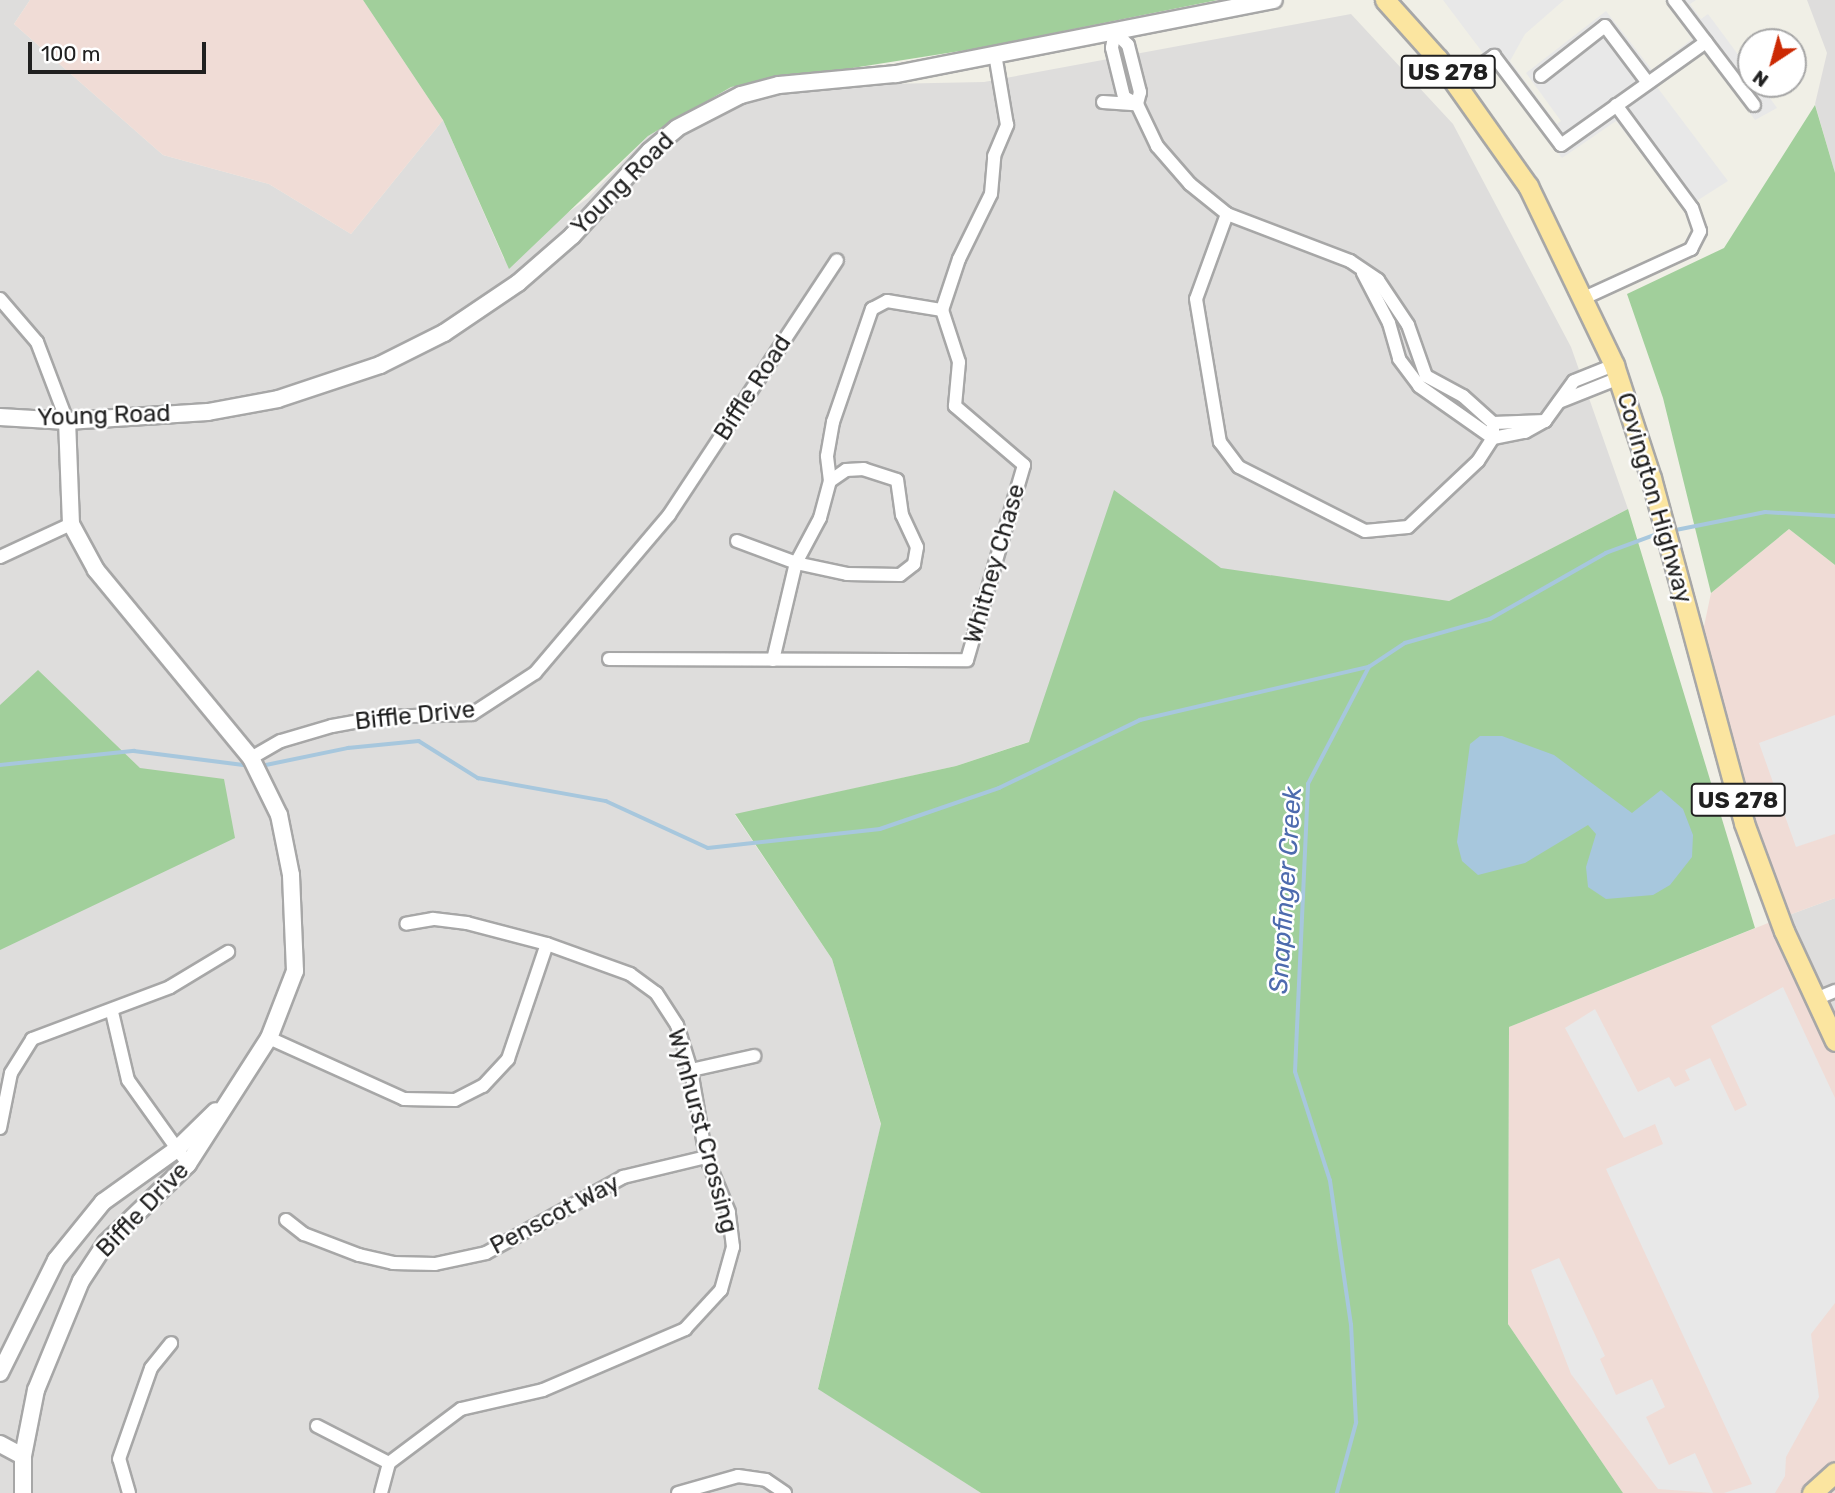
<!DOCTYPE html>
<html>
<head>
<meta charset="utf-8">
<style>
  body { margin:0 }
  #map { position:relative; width:1835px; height:1493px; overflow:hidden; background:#f0efe6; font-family:Rubik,sans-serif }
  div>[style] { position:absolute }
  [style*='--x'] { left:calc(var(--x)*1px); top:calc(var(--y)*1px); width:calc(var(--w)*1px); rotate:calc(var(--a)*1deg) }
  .residential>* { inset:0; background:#dedddc }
  .commercial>* { inset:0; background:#f0dcd6 }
  .forest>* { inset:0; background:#a1cf9b }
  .parking>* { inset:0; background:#e8e8e8 }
  .water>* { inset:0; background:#a7c7dd }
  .stream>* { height:3.5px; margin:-1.75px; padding:0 1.75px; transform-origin:1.75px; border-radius:1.75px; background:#a7c7dd }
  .roads { filter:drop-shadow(2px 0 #a7a7a7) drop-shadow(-2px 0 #a7a7a7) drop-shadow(0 2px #a7a7a7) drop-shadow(0 -2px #a7a7a7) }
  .minor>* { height:12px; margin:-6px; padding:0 6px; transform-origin:6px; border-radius:6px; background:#fff }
  .tertiary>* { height:16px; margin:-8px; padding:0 8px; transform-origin:8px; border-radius:8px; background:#fff }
  .primary>* { height:19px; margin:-9.5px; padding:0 9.5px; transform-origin:9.5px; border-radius:9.5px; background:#fbe5a0 }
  span { translate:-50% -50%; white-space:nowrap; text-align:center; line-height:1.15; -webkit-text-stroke:5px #fff; paint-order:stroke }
  .shield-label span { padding:2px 5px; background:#fff; border:2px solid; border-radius:5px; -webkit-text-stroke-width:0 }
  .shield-label { font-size:23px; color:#202020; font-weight:700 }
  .street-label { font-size:24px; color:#202020 }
  .water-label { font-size:26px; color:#4d6bae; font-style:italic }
  .north { position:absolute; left:1737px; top:28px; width:70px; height:70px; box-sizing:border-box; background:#fff; border:2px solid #a6a6a6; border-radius:50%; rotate:216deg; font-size:19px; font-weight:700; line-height:28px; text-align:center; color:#202020 }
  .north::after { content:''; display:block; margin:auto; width:24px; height:32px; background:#cc2903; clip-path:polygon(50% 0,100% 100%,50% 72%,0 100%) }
  .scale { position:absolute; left:28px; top:42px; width:178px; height:32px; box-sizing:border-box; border:4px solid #202020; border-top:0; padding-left:9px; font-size:21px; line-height:24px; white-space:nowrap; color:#202020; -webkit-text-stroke:5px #fff; paint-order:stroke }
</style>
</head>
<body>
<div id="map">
  <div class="residential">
    <div style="clip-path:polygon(0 0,30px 0,14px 24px,163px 155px,269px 184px,351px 234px,443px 120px,504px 259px,588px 198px,648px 136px,731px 87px,984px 82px,1351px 14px,1453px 124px,1571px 347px,1628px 509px,1449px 601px,956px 766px,735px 815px,832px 959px,881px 1125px,818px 1388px,981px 1493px,0 1493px)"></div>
    <div style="clip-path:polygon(1807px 0,1835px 0,1835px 173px,1815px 104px,1827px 53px)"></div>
    <div style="clip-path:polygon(1835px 898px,1835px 1017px,1789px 915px)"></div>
  </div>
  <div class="commercial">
    <div style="clip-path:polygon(30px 0,363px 0,443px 120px,351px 234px,269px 184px,163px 155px,14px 24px)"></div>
    <div style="clip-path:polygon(1789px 529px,1835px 565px,1835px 898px,1789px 915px,1835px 1017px,1835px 1493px,1623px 1493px,1508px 1324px,1509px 1027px,1788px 915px,1758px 843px,1699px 650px,1711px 593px)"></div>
  </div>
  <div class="forest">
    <div style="clip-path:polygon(363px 0,1218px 0,973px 49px,731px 87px,648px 136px,509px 269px,443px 120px)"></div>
    <div style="clip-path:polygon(1815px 105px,1835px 173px,1835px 565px,1789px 529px,1711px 593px,1663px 398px,1627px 294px,1724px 248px)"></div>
    <div style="clip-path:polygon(1114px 490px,1221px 568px,1449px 601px,1628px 509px,1755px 928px,1509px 1027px,1508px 1324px,1623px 1493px,981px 1493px,818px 1389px,881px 1124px,832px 959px,735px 814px,956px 766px,1029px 742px)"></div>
    <div style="clip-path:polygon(38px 670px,140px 768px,224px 779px,235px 838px,0 950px,0 705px)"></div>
  </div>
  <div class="parking">
    <div style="clip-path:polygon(1443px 0,1564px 0,1525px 34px,1510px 61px,1557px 124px,1561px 121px,1526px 73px,1606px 11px,1652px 70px,1692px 39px,1665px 0,1696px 0,1690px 4px,1701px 19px,1708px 14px,1751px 72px,1751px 84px,1760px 84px,1777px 108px,1755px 120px,1705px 53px,1657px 87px,1728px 181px,1684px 209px,1616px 121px,1562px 158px)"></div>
    <div style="clip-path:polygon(1835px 715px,1835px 834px,1796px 847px,1759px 743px)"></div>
    <div style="clip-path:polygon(1783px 987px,1835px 1098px,1835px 1303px,1811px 1334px,1819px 1397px,1786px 1457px,1785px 1476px,1775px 1493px,1724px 1493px,1752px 1484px,1606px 1169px,1663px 1144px,1655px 1124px,1624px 1138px,1565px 1028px,1595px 1009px,1638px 1092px,1669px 1077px,1675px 1087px,1690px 1080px,1685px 1070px,1710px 1058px,1735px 1111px,1747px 1105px,1711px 1026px)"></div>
    <div style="clip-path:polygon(1559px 1258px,1605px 1356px,1600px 1359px,1616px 1395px,1652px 1379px,1665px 1407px,1646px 1417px,1669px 1465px,1695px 1453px,1713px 1493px,1658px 1489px,1571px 1374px,1531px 1270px)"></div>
  </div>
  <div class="water">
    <div style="clip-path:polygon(1480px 736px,1502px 736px,1554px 755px,1632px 813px,1661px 790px,1683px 809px,1693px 835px,1692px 857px,1670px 885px,1653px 895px,1606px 899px,1588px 887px,1586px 867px,1596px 834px,1588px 825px,1525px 863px,1478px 875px,1462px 861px,1457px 842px,1470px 744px)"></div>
  </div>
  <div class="stream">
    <div style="--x:1671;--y:531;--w:96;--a:-11.4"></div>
    <div style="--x:1765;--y:512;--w:70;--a:3.3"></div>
    <div style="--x:0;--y:765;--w:135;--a:-6"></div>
    <div style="--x:134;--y:751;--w:110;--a:7.3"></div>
    <div style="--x:266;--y:765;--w:84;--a:-11.7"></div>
    <div style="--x:348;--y:748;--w:71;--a:-5.6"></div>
    <div style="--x:419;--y:741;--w:70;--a:32.1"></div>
    <div style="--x:478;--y:778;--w:130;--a:10.2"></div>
    <div style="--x:606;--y:801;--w:112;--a:24.7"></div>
    <div style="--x:708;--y:848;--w:173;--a:-6.3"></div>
    <div style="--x:880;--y:829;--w:126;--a:-19"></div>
    <div style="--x:999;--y:788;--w:157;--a:-25.7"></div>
    <div style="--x:1140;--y:720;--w:234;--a:-13.1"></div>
    <div style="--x:1337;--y:1493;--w:73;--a:-74.8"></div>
    <div style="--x:1356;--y:1423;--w:98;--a:-92.9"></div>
    <div style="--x:1351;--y:1325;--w:146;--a:-98.3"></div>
    <div style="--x:1330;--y:1181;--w:114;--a:-107.8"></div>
    <div style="--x:1295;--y:1072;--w:288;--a:-87.4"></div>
    <div style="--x:1308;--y:784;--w:132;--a:-62.5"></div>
    <div style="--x:1369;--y:667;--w:43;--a:-33.7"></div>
    <div style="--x:1405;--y:643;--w:88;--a:-15.8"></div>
    <div style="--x:1490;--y:619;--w:133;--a:-29.6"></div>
    <div style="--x:1606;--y:553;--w:58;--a:-20.3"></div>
  </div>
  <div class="roads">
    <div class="minor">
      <div style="--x:1674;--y:0;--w:132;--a:52.7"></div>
      <div style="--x:1115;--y:32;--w:16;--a:101"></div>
      <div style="--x:1112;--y:48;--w:50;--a:76.2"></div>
      <div style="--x:1124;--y:97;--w:15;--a:28"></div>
      <div style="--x:1137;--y:104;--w:47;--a:64.5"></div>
      <div style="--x:1157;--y:146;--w:50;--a:49"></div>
      <div style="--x:1190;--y:184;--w:48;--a:39"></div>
      <div style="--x:1227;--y:214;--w:132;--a:20.9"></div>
      <div style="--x:1350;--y:261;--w:34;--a:34"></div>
      <div style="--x:1378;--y:280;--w:54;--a:56.3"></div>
      <div style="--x:1408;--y:325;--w:54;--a:70.6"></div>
      <div style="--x:1426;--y:376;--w:42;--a:28.4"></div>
      <div style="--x:1463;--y:396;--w:40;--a:42"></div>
      <div style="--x:1493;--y:423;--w:52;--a:-2.2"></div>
      <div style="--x:1115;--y:32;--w:18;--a:45"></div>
      <div style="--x:1128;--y:45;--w:49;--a:75.7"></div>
      <div style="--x:1140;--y:92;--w:12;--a:104"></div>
      <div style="--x:1541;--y:76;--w:81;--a:-38"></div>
      <div style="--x:1605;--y:26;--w:71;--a:53"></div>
      <div style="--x:1456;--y:83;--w:47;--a:-35.4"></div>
      <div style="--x:1494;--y:56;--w:111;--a:53"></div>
      <div style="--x:1561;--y:145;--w:178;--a:-35.4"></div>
      <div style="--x:1103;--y:102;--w:32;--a:4"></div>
      <div style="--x:1227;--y:214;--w:90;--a:110"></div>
      <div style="--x:1196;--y:299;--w:145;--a:80.5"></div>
      <div style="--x:1220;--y:442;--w:31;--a:53"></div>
      <div style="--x:1239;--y:467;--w:141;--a:26.9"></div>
      <div style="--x:1365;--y:531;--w:43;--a:-5.3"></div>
      <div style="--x:1408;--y:527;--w:96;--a:-43.3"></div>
      <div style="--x:1478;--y:461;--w:27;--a:-57"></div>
      <div style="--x:1493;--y:438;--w:15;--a:-90"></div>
      <div style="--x:1363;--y:273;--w:56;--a:62.5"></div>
      <div style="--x:1389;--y:323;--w:37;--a:74"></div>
      <div style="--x:1399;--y:359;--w:34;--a:53"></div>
      <div style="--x:1419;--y:386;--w:90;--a:35.1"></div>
      <div style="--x:1493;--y:438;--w:33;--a:-11"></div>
      <div style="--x:1525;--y:432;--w:23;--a:-29"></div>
      <div style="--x:1545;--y:421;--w:49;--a:-54.1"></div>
      <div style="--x:1574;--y:381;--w:43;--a:-21.8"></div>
      <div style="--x:1584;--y:298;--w:118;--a:-24.6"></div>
      <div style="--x:1691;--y:249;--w:20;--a:-63"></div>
      <div style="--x:1700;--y:231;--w:24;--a:-109"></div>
      <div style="--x:1692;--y:208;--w:128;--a:-126.4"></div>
      <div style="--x:0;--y:299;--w:57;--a:49.3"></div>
      <div style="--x:37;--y:342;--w:85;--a:69.2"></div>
      <div style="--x:1559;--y:402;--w:65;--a:-21.8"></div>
      <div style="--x:737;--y:541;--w:63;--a:20.4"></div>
      <div style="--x:796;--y:563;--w:52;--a:12.2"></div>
      <div style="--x:847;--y:574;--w:53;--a:1.1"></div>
      <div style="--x:900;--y:575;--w:18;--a:-38"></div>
      <div style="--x:914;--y:564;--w:17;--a:-80"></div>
      <div style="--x:917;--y:547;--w:35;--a:-115"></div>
      <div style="--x:902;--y:515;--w:35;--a:-98"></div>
      <div style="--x:897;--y:480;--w:35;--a:-162"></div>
      <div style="--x:864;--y:469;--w:18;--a:177"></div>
      <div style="--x:846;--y:470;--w:19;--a:145"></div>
      <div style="--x:0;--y:557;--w:78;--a:-24.9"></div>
      <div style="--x:609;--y:659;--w:358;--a:0.2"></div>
      <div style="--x:967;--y:660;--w:203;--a:-73.7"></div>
      <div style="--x:1024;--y:465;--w:91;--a:-139.5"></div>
      <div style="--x:955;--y:406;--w:44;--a:-84.8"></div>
      <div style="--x:959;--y:362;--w:55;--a:-108.1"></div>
      <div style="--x:942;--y:310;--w:54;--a:-71.6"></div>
      <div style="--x:959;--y:259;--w:72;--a:-63.8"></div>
      <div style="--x:991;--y:194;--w:38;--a:-85"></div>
      <div style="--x:994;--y:156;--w:34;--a:-67"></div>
      <div style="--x:1007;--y:125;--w:72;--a:-99.6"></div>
      <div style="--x:773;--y:660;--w:100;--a:-76.7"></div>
      <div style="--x:796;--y:563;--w:51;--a:-61.9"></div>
      <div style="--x:820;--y:518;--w:38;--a:-75"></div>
      <div style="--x:830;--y:481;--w:25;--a:-97"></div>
      <div style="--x:827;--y:456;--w:35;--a:-80"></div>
      <div style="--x:833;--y:422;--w:120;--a:-71"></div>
      <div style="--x:872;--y:309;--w:17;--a:-28"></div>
      <div style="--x:887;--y:301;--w:56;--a:9.3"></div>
      <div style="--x:251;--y:758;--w:34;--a:-30"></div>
      <div style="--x:281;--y:741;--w:53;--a:-16.4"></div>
      <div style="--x:332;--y:726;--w:51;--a:-10.2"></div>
      <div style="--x:382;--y:717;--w:90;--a:-1.9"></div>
      <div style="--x:472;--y:714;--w:75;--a:-33.1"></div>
      <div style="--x:535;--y:673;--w:207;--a:-49.7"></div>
      <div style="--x:669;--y:515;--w:305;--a:-56.6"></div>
      <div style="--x:1816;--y:999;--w:21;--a:-23"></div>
      <div style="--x:112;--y:1012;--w:70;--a:76.8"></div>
      <div style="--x:128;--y:1080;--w:103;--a:54.5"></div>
      <div style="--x:269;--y:1038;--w:148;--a:24.3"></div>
      <div style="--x:404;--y:1099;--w:51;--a:1.1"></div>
      <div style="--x:455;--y:1100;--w:31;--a:-27"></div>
      <div style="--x:483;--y:1086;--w:37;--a:-47"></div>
      <div style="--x:508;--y:1059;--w:121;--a:-71.3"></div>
      <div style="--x:691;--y:1070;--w:65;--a:-12.5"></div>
      <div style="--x:0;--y:1128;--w:56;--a:-78.7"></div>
      <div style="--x:11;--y:1073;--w:40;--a:-58"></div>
      <div style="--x:32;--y:1039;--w:147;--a:-20.6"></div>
      <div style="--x:170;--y:987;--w:68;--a:-31.1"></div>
      <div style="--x:286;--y:1220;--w:23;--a:38"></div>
      <div style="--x:304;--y:1234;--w:59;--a:20.9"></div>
      <div style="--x:359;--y:1255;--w:35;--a:13"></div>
      <div style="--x:393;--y:1263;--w:42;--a:1.4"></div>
      <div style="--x:435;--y:1264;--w:52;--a:-12.2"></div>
      <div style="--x:486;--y:1253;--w:157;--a:-29"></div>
      <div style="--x:623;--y:1177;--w:85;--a:-13.5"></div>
      <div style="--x:317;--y:1426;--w:81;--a:27.2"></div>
      <div style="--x:129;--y:1493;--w:35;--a:-106"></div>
      <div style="--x:119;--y:1459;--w:96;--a:-70.6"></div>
      <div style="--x:151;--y:1368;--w:32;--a:-51"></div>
      <div style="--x:381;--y:1493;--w:31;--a:-75"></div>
      <div style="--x:389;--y:1463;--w:90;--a:-36.9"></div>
      <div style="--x:461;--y:1409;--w:84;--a:-13"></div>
      <div style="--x:543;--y:1390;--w:155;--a:-23.2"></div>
      <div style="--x:685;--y:1329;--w:53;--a:-47.3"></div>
      <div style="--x:721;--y:1290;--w:45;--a:-74.4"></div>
      <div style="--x:733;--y:1247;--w:35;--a:-97"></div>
      <div style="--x:729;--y:1212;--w:60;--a:-112.7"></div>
      <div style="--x:706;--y:1157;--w:88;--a:-99.8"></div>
      <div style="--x:691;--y:1070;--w:47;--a:-107.3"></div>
      <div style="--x:677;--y:1025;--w:38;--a:-123"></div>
      <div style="--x:656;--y:993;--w:32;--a:-144"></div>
      <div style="--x:630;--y:974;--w:88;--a:-160.1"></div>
      <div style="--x:547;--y:944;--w:83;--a:-165.3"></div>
      <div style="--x:467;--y:923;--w:34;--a:-173"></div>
      <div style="--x:433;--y:919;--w:27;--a:170"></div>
      <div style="--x:678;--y:1493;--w:62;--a:-15.8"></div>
      <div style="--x:738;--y:1476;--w:28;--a:8"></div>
      <div style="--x:766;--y:1480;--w:23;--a:34"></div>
    </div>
    <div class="tertiary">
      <div style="--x:0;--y:417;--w:67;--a:3.4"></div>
      <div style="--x:67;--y:421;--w:141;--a:-3.7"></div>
      <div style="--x:208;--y:412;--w:71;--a:-10.5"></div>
      <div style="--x:278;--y:399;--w:108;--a:-18.4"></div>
      <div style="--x:380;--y:365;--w:72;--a:-26.6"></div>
      <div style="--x:444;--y:333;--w:89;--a:-34"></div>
      <div style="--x:518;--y:283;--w:72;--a:-41"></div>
      <div style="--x:572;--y:236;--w:115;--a:-47.5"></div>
      <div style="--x:650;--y:151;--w:35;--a:-40"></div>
      <div style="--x:677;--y:128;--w:72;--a:-27.3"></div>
      <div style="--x:741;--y:95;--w:39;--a:-15"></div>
      <div style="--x:779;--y:85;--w:118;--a:-5.4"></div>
      <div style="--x:896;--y:74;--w:385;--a:-11.1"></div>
      <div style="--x:0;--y:1373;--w:126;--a:-63.6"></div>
      <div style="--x:56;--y:1260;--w:75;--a:-51"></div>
      <div style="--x:103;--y:1202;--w:91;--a:-35.6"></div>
      <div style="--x:177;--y:1149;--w:54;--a:-44.3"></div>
      <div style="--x:0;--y:1444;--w:26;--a:28"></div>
      <div style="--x:23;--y:1493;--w:37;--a:-90"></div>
      <div style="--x:23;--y:1456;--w:67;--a:-78.9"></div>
      <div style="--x:36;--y:1390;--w:118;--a:-67.6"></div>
      <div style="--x:81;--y:1281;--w:45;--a:-56.7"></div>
      <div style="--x:106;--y:1243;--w:114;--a:-43.9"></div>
      <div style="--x:188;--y:1164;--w:150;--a:-57.3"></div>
      <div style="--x:269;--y:1038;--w:72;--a:-68.8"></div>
      <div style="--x:295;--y:971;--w:96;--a:-92.4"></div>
      <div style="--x:291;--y:875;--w:61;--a:-101.3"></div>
      <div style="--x:279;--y:815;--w:64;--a:-116.2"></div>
      <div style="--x:251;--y:758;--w:244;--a:-129.5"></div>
      <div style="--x:96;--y:570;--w:52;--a:-118.5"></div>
      <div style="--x:71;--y:524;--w:103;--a:-92.2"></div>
    </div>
    <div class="primary">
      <div style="--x:1385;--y:0;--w:79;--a:48.1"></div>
      <div style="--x:1438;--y:59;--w:156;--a:54.7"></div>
      <div style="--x:1528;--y:186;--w:199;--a:64.3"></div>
      <div style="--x:1614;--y:365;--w:119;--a:71.9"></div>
      <div style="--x:1651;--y:478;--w:357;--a:74.9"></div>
      <div style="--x:1744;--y:823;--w:115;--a:69.7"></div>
      <div style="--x:1784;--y:931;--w:121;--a:65.1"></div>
      <div style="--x:1812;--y:1493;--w:31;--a:-42"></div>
    </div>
  </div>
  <div class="shield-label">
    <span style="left:1448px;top:72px">US 278</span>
    <span style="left:1738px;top:800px">US 278</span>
  </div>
  <div class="street-label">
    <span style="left:623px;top:184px;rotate:-45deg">Young Road</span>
    <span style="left:753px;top:388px;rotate:-57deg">Biffle Road</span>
    <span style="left:104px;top:416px;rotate:-2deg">Young Road</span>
    <span style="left:1654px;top:498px;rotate:74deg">Covington Highway</span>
    <span style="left:995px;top:564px;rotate:-74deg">Whitney Chase</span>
    <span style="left:415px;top:716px;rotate:-6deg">Biffle Drive</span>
    <span style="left:702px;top:1131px;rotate:75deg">Wynhurst Crossing</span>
    <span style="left:143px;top:1210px;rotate:-46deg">Biffle Drive</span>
    <span style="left:555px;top:1215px;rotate:-28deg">Penscot Way</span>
  </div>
  <div class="water-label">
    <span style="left:1286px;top:890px;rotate:-86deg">Snapfinger Creek</span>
  </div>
  <div class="north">N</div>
  <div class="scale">100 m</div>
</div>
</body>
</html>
